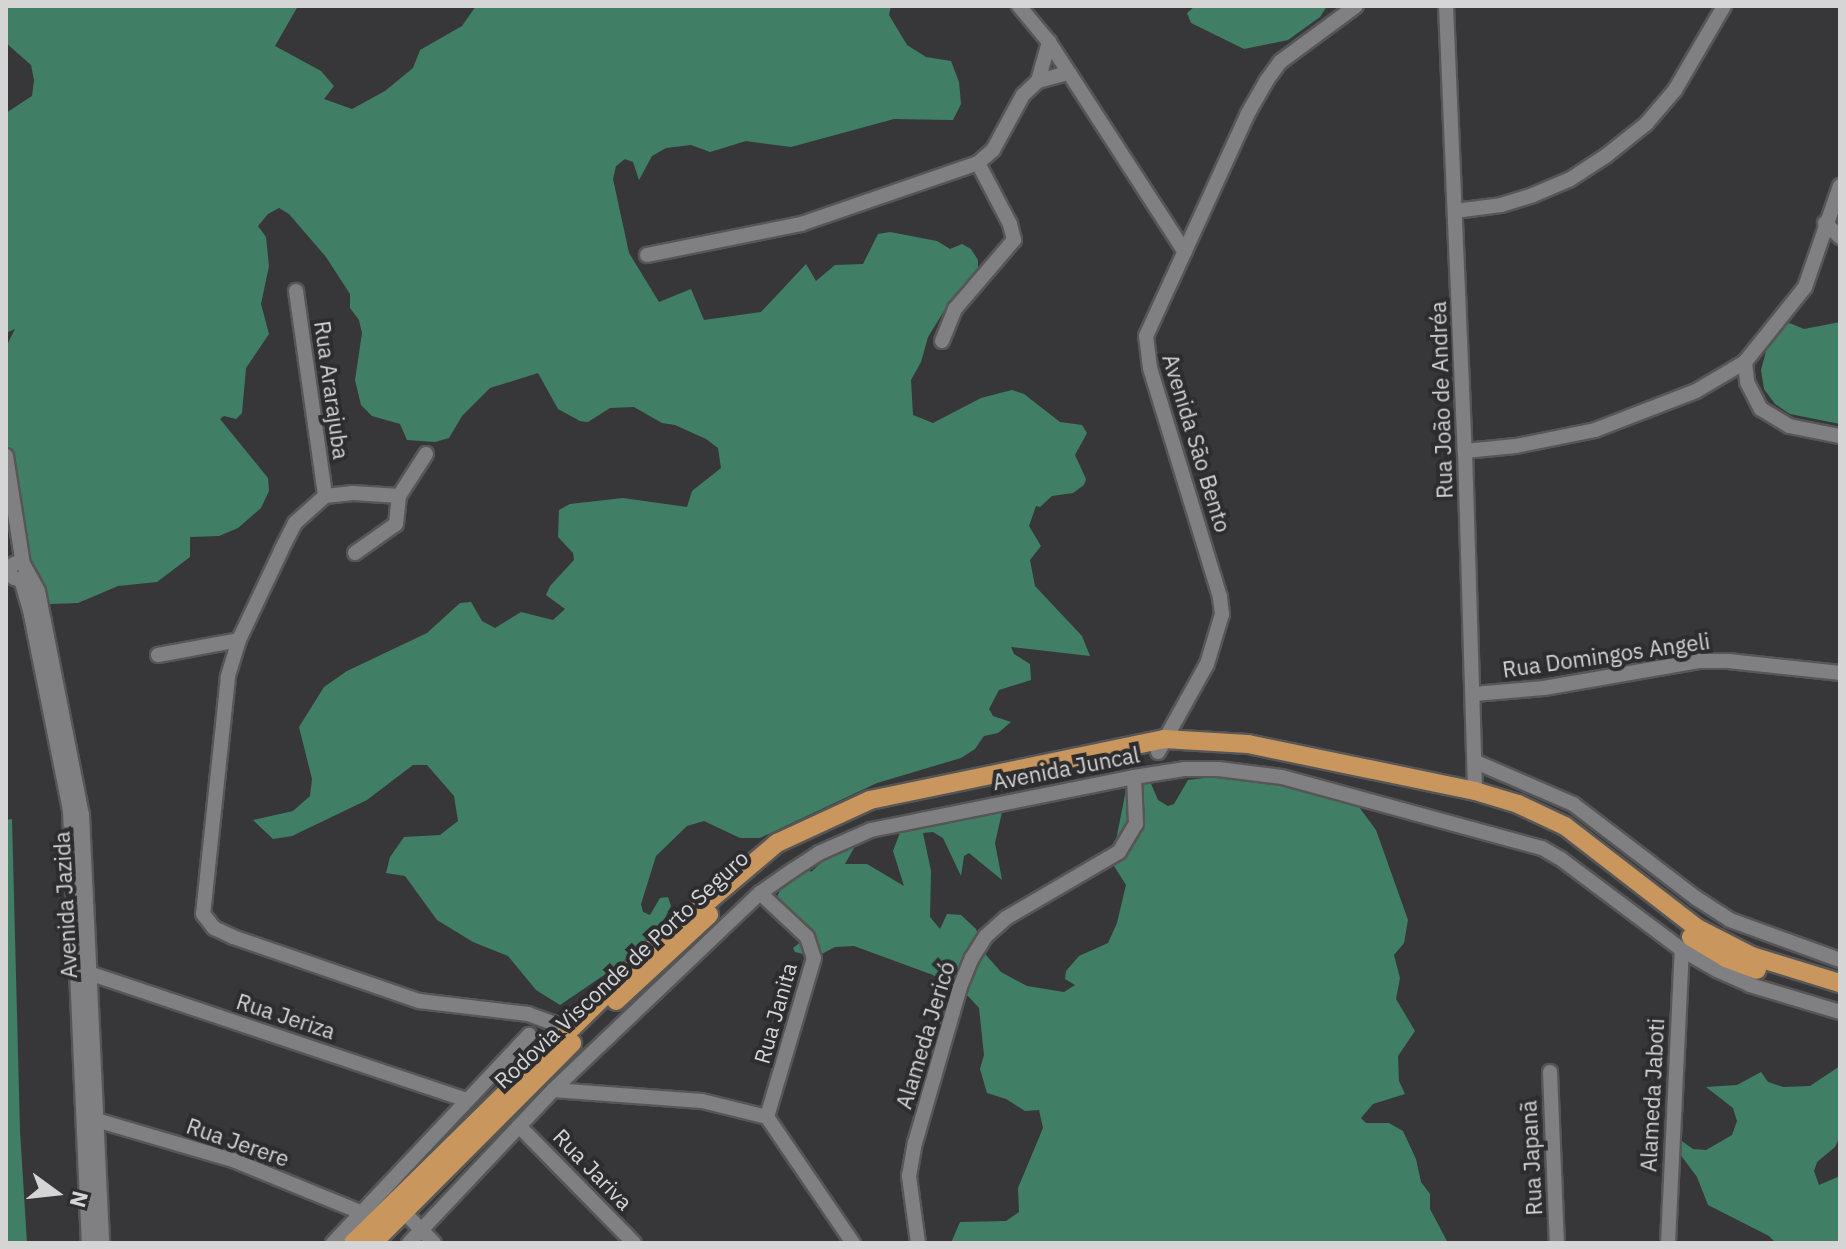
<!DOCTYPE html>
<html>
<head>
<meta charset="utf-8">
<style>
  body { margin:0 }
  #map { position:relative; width:1846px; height:1249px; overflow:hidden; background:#37373a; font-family:"IBM Plex Sans",sans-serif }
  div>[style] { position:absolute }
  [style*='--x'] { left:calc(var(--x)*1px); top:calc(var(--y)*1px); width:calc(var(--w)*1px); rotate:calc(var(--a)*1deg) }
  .forest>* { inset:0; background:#407f66 }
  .roads { filter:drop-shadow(2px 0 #565657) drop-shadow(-2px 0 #565657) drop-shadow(0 2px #565657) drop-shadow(0 -2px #565657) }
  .minor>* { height:14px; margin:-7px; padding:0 7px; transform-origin:7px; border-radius:7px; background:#808083 }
  .minor>.ring { margin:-7px; padding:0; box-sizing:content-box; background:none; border:14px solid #808083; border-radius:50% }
  .major>* { height:18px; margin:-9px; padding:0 9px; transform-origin:9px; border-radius:9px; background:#c9965d }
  span { translate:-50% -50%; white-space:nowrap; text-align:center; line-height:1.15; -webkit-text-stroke:8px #2d2d30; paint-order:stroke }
  .street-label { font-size:22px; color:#d5d5d6 }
  .frame { position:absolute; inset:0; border:8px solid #d5d5d6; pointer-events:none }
  .north { position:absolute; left:16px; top:1153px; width:80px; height:80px; -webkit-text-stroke:6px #2d2d30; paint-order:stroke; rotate:105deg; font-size:22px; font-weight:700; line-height:32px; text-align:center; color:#d5d5d6 }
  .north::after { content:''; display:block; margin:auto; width:28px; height:36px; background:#d5d5d6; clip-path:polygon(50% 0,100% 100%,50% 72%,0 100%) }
</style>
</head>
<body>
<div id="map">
  <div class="forest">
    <div style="clip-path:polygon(6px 6px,298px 6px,275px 46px,321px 71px,334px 86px,324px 99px,352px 109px,385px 91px,413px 68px,420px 50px,462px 26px,476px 6px,891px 6px,889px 15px,907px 45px,926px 57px,951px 61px,959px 82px,961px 104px,953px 120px,894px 119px,791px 147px,746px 141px,710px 152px,691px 145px,666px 148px,652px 156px,639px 180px,633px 162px,625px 159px,616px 166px,613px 179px,629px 253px,659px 302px,691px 289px,704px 320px,761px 312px,806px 264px,816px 281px,835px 265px,863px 264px,878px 234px,890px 232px,937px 241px,950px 249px,962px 244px,971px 249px,978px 260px,978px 270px,949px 303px,928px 337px,921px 362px,911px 380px,913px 415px,933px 423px,981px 398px,1012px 390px,1024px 394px,1060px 422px,1082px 425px,1087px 433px,1075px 455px,1086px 479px,1084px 485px,1073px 493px,1052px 496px,1040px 507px,1036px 506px,1029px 526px,1041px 546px,1030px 560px,1035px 586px,1082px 636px,1090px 656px,1011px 647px,1014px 654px,1030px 664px,1031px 680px,999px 690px,989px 709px,993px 716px,1011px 722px,998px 733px,984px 736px,975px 749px,961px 758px,877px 783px,760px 838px,740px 838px,704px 821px,687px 826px,656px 856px,641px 904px,643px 912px,650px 915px,660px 898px,668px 897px,671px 906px,663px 922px,641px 950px,560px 1005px,536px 990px,508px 956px,473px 942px,437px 920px,405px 876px,386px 873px,390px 857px,404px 837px,440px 835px,458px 821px,454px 796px,427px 765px,413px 765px,367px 800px,292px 836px,273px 839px,253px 820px,293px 811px,310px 796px,312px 779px,299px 727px,324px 687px,347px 671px,427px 633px,460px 603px,471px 602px,482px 621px,495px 628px,521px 612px,553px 620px,565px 609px,546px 595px,550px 586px,574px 560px,573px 553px,558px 537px,559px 510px,570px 504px,623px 498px,687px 507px,692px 491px,721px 468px,718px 448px,706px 439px,675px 425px,662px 423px,634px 407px,610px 408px,588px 422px,580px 421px,558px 409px,538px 373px,490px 388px,462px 416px,449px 438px,435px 442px,407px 440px,400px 424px,372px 416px,361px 405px,355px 380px,362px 333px,359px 320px,350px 308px,350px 294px,326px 257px,289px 214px,279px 208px,268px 214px,258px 226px,266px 237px,269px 266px,261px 304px,269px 334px,246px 368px,242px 413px,236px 419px,224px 416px,220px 419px,268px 478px,269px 491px,261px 508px,238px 528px,219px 536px,190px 537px,190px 557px,157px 582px,118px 586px,78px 603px,50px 604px,28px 558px,6px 493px,6px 347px,15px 329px,6px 333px,6px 113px,32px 96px,34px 80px,31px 65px,6px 43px)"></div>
    <div style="clip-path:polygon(1195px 6px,1327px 6px,1320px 17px,1288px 40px,1244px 49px,1191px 23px,1187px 13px)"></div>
    <div style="clip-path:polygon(1787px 322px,1804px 329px,1840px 322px,1840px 424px,1790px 414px,1775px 404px,1764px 389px,1761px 370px,1769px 340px,1777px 327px)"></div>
    <div style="clip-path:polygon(1243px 773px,1353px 799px,1376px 830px,1408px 920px,1404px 943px,1394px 955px,1400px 978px,1396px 999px,1415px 1031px,1398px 1056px,1399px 1081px,1405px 1094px,1373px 1104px,1361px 1118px,1366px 1123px,1389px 1123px,1403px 1131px,1416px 1159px,1421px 1182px,1430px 1194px,1430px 1209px,1448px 1243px,951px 1243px,960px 1222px,1006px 1221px,1019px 1212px,1018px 1188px,1043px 1128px,1039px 1110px,1025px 1111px,1006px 1099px,987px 1093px,980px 1069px,984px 1055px,979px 1008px,968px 996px,944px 993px,944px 984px,933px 975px,854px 946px,835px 947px,816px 957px,795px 952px,793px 948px,802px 941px,778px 909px,777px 897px,783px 884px,806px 868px,811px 872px,836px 849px,851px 844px,855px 846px,845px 864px,867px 864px,904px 886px,893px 851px,901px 830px,997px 804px,1002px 812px,995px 843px,1002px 880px,969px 853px,964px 856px,961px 876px,943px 838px,933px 832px,923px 833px,931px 871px,930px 917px,940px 929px,947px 914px,961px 915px,976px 929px,986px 955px,1001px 972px,1027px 986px,1064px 992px,1075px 985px,1065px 979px,1066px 971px,1079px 956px,1108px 943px,1117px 923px,1126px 885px,1114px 866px,1113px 855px,1127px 785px,1149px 779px,1158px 800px,1168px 806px,1174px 804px,1188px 780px)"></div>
    <div style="clip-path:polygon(12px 819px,20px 1131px,27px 1243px,6px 1243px,6px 820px)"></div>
    <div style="clip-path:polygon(1840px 1066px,1840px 1136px,1835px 1147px,1817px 1162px,1814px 1171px,1819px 1185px,1840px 1176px,1840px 1243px,1776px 1243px,1769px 1236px,1708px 1205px,1697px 1177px,1674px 1146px,1679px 1139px,1693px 1149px,1706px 1150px,1732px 1135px,1737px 1121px,1733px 1108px,1706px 1087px,1737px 1085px,1761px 1072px,1768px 1082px,1783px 1087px,1810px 1086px)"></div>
  </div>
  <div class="roads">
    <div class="minor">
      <div style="--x:1019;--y:6;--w:47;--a:50.2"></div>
      <div style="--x:1049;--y:42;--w:250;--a:57.1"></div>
      <div style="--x:1446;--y:6;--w:445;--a:87.6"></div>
      <div style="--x:1465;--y:451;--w:340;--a:88.3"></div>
      <div style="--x:1038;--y:81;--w:41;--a:-74.2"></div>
      <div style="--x:1455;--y:211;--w:46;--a:-7.4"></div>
      <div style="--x:1501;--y:205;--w:34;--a:-17"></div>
      <div style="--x:1533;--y:195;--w:39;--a:-23"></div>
      <div style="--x:1569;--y:180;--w:45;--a:-33.3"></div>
      <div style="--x:1607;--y:155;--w:50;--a:-38.5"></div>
      <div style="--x:1646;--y:124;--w:45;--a:-49.5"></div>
      <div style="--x:1675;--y:90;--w:97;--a:-59.7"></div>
      <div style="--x:1825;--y:223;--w:21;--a:43"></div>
      <div style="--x:647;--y:255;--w:157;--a:-11.4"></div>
      <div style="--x:801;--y:224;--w:187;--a:-19"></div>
      <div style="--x:978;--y:163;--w:20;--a:-41"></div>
      <div style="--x:993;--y:150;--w:63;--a:-61.4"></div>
      <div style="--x:1023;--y:95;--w:21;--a:-43"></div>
      <div style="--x:1038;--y:81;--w:30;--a:-15"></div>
      <div style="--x:296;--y:291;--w:207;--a:81.9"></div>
      <div style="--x:942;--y:341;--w:35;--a:-68"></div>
      <div style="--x:955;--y:309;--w:91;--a:-49.5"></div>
      <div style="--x:1014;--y:240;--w:16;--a:-104"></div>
      <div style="--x:1010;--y:224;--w:69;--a:-117.7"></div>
      <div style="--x:1745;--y:362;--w:20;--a:84"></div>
      <div style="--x:1747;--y:382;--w:30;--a:63"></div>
      <div style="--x:1761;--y:409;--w:33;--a:31"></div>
      <div style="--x:1789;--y:426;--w:52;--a:11.1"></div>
      <div style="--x:1465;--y:451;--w:51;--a:-5.6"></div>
      <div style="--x:1516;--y:446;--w:81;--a:-11.4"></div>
      <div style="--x:1595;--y:430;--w:108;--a:-21.1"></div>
      <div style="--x:1696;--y:391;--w:57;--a:-30.6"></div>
      <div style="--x:1745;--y:362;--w:96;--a:-51.3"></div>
      <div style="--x:1805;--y:287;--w:107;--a:-70.9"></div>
      <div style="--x:6;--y:456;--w:109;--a:81.1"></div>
      <div style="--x:399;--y:496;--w:46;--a:-176.3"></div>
      <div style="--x:353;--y:493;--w:28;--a:174"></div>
      <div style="--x:325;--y:496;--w:40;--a:138"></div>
      <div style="--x:295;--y:523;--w:31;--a:117"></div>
      <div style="--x:281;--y:551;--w:98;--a:115.3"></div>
      <div style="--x:239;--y:640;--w:39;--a:107"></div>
      <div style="--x:228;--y:677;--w:238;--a:96"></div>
      <div style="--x:203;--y:914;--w:18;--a:52"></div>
      <div style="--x:214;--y:928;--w:21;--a:25"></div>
      <div style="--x:233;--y:937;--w:197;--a:19"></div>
      <div style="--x:419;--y:1001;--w:110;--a:6.8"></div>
      <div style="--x:528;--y:1014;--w:44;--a:20.1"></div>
      <div style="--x:355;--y:553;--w:50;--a:-35.3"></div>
      <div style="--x:396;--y:524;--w:28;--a:-84"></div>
      <div style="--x:399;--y:496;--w:50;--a:-57.3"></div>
      <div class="ring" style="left:10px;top:563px;width:2px;height:2px"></div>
      <div style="--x:27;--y:571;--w:23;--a:61"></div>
      <div style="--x:38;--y:591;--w:228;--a:78.9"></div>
      <div style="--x:82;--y:815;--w:428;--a:87.3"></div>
      <div style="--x:21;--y:579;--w:37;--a:74"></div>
      <div style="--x:31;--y:615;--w:200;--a:78.7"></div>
      <div style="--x:70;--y:811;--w:432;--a:87.5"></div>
      <div style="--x:158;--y:655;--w:82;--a:-10.5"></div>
      <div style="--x:1474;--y:694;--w:70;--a:-4.9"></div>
      <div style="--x:1544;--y:688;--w:157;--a:-9.9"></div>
      <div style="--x:1699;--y:661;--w:29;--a:0"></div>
      <div style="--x:1728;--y:661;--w:113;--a:6.1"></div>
      <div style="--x:1158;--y:752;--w:101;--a:-60.9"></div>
      <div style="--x:1207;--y:664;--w:52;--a:-73.3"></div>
      <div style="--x:1222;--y:614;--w:17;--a:-97"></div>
      <div style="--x:1220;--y:597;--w:239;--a:-107"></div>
      <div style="--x:1150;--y:368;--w:32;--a:-97"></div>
      <div style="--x:1146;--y:336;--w:243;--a:-65.4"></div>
      <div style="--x:1247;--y:115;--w:40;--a:-60.3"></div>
      <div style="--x:1267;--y:80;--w:22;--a:-54"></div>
      <div style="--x:1280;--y:62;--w:94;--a:-36.4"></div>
      <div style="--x:1476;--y:762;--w:106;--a:23.4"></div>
      <div style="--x:1573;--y:804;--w:155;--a:37.4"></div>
      <div style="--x:1696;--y:898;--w:40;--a:32.9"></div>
      <div style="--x:1730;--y:920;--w:117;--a:20"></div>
      <div style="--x:760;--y:893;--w:64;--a:43.1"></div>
      <div style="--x:807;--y:937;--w:22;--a:72"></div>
      <div style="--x:814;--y:958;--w:166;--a:106.5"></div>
      <div style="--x:92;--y:974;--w:395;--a:18.6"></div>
      <div style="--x:1550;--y:1072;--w:171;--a:87.7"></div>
      <div style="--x:553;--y:1090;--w:149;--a:4.2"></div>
      <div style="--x:702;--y:1101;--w:67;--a:13.8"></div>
      <div style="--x:767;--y:1117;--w:153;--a:55.7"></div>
      <div style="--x:96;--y:1120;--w:143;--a:16.3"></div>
      <div style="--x:233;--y:1160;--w:140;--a:22.2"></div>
      <div style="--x:519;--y:1126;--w:164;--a:45.5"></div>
      <div style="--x:404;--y:1212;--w:43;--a:45.9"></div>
      <div style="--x:333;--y:1243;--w:286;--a:-46.7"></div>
      <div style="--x:409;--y:1243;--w:210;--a:-46.7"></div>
      <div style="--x:553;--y:1090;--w:286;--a:-43.6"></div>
      <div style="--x:760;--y:893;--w:40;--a:-34.9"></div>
      <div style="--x:793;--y:870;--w:31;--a:-33"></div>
      <div style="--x:819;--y:853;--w:57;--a:-23.9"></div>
      <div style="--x:871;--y:830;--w:268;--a:-11.4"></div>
      <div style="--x:1134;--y:777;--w:52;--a:-8.9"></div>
      <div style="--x:1185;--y:769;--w:33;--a:0"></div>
      <div style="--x:1218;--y:769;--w:64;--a:7.1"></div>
      <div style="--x:1282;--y:777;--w:270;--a:15.3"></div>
      <div style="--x:1542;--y:848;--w:22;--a:30"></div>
      <div style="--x:1561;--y:859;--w:151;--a:36.9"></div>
      <div style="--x:1682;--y:950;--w:40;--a:29.7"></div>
      <div style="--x:1717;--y:970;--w:36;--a:24"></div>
      <div style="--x:1750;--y:985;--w:94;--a:16.7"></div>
      <div style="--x:918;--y:1243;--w:68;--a:-97.7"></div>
      <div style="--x:909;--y:1176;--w:34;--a:-80"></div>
      <div style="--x:915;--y:1143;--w:162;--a:-73.9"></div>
      <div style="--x:960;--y:987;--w:31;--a:-68"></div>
      <div style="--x:972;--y:958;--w:26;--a:-58"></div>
      <div style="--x:986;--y:936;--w:27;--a:-42"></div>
      <div style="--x:1006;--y:918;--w:131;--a:-30.3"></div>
      <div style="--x:1119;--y:852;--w:33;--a:-59"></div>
      <div style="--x:1136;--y:824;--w:47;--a:-92.4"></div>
      <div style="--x:1668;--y:1243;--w:293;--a:-87.3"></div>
    </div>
    <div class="major">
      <div style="--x:1691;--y:937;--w:41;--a:31"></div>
      <div style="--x:1726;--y:958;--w:33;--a:21"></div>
      <div style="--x:616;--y:1001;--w:127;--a:-42.8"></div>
      <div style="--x:353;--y:1243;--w:419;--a:-44.5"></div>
      <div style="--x:652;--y:949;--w:164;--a:-40.3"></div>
      <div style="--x:777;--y:843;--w:102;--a:-24.8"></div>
      <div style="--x:870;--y:800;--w:300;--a:-11.7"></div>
      <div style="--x:1164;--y:739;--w:84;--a:3.4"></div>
      <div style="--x:1248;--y:744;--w:232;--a:11.7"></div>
      <div style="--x:1475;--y:791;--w:45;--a:16.8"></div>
      <div style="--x:1518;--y:804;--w:52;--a:25.1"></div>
      <div style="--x:1565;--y:826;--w:167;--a:37.7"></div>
      <div style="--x:1697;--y:928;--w:62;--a:27"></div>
      <div style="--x:1752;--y:956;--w:92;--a:17.1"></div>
      <div style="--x:373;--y:1243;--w:282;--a:-45.1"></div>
    </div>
  </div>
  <div class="street-label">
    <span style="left:332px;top:390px;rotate:82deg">Rua Ararajuba</span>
    <span style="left:1441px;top:400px;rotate:-92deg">Rua João de Andréa</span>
    <span style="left:1197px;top:443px;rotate:73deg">Avenida São Bento</span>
    <span style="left:1606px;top:655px;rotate:-8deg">Rua Domingos Angeli</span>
    <span style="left:1066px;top:768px;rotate:-11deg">Avenida Juncal</span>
    <span style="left:65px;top:905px;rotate:-93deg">Avenida Jazida</span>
    <span style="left:621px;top:969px;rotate:-43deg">Rodovia Visconde de Porto Seguro</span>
    <span style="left:775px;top:1013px;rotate:-74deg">Rua Janita</span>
    <span style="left:286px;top:1016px;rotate:18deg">Rua Jeriza</span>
    <span style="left:925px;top:1035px;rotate:-73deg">Alameda Jericó</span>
    <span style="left:1652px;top:1095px;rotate:-87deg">Alameda Jaboti</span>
    <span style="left:238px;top:1142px;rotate:19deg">Rua Jerere</span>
    <span style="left:1531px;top:1158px;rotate:-93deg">Rua Japanã</span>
    <span style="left:593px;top:1169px;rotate:46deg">Rua Jariva</span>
  </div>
  <div class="frame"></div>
  <div class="north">N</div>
</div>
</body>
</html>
